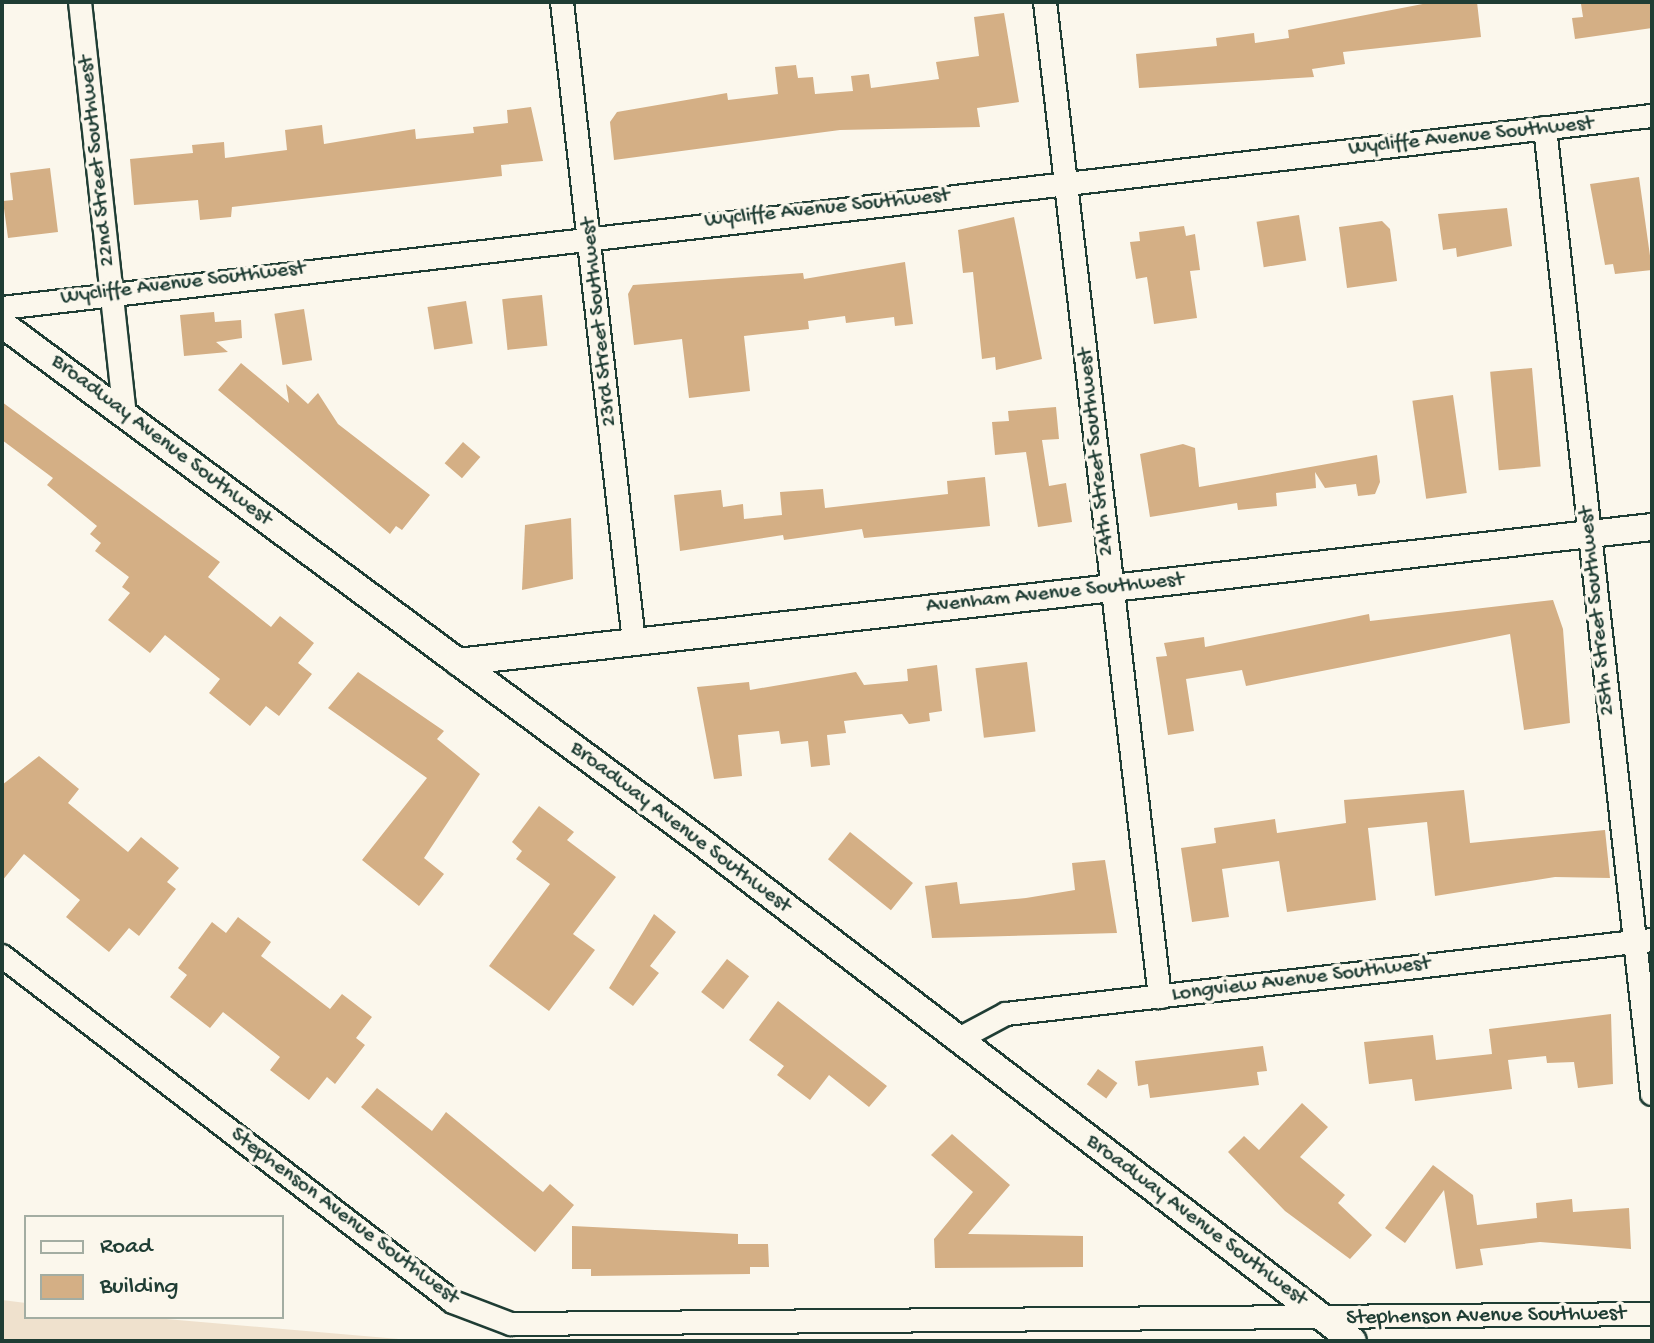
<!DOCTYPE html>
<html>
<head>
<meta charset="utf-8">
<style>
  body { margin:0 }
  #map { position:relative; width:1654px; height:1343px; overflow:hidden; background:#fbf7ec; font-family:"Gochi Hand",sans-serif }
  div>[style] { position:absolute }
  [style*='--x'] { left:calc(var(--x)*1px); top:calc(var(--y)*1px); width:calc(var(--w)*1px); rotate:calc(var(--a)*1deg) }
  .built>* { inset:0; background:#efe1cd }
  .building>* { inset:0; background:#d4af85; transform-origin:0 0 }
  .roads { filter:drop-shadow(2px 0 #1f3d34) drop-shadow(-2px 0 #1f3d34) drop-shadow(0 2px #1f3d34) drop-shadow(0 -2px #1f3d34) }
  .minor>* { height:22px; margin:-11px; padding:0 11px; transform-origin:11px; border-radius:11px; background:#fbf7ec }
  .tertiary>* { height:26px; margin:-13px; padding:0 13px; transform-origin:13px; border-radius:13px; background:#fbf7ec }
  span { translate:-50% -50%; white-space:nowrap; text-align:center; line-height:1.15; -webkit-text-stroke:7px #fbf7ec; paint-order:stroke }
  .street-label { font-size:22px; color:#1f3d34 }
  .frame { position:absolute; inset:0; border:4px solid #1f3d34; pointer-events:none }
  .legend { position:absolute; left:24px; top:1215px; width:260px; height:104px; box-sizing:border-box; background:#fbf7ec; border:2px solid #a3ada2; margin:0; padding:10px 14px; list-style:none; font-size:24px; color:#1f3d34 }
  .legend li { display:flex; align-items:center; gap:16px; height:40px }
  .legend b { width:40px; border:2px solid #a3ada2 }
</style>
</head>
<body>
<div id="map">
  <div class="built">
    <div style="clip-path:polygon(2px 1300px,26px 1303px,26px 1317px,143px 1317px,422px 1341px,2px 1341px)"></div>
  </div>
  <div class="building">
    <div style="clip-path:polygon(1433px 2px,1477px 2px,1481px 37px,1343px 52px,1345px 64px,1312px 69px,1314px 77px,1139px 88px,1136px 54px,1217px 46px,1216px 38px,1254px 33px,1255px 43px,1289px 38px,1288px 30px)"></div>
    <div style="clip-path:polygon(1652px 2px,1652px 28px,1575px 39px,1572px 18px,1583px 17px,1581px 4px)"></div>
    <div style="clip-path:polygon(1004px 13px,1019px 102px,977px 108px,980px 127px,840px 130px,614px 160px,610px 122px,617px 112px,727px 93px,728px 100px,778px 94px,775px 67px,796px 65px,798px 78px,813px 77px,815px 94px,853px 91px,851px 76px,869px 74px,871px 88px,939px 79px,936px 62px,979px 56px,974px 17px)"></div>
    <div style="clip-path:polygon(531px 107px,543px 161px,501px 165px,502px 176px,232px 207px,231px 217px,200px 220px,198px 200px,134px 205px,130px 159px,193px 153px,192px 145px,224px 142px,225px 158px,287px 150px,285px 130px,322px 125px,324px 144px,415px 129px,416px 139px,474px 133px,473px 127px,508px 123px,507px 110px)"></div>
    <div style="clip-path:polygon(50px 168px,58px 232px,8px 238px,3px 201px,13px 200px,10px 173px)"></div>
    <div style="clip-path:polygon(1639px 177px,1652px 270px,1615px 274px,1613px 264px,1605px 265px,1590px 184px)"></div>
    <div style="clip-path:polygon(1507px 208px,1512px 246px,1457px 257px,1456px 248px,1443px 250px,1438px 214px)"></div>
    <div style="left:1299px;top:215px;width:46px;height:43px;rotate:81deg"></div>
    <div style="clip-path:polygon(1014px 217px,1042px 359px,996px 370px,995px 357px,982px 359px,973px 272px,963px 273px,958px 230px)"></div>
    <div style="clip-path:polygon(1382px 221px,1390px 229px,1397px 281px,1347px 288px,1339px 227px)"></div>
    <div style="clip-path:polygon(1184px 226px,1186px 236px,1195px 234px,1200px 270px,1190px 271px,1197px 318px,1154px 324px,1147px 277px,1136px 279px,1130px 242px,1140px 241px,1139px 232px)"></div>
    <div style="clip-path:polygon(905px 262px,913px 324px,895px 326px,894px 317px,846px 323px,845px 316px,808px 321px,809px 329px,744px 336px,750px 391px,689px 398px,682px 339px,634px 345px,628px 294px,633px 285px,803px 273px,804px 279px)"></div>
    <div style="left:542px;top:295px;width:51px;height:40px;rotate:84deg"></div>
    <div style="left:466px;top:301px;width:43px;height:39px;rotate:81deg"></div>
    <div style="left:304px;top:309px;width:52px;height:30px;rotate:81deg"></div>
    <div style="clip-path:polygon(214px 312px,215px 322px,241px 320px,242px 338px,216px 342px,228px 352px,184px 356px,180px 315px)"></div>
    <div style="clip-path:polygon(241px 363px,289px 403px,286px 384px,308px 404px,318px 393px,338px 424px,430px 495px,402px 530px,396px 526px,390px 534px,218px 390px)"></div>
    <div style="left:1532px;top:368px;width:99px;height:42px;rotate:85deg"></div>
    <div style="left:1453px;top:395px;width:99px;height:41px;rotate:82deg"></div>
    <div style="clip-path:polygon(2px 402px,220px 562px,208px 577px,271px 627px,280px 616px,314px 643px,298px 663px,312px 674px,279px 716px,266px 706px,250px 726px,209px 693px,220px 679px,165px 635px,150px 653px,108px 620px,130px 593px,122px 587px,129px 577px,95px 551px,101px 543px,90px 534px,97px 526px,47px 485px,53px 478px,2px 440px)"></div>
    <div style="clip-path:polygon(1056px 407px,1059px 439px,1042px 440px,1049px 486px,1066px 483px,1072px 522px,1038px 527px,1026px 452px,995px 455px,992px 422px,1009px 421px,1008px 411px)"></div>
    <div style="left:463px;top:442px;width:23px;height:28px;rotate:41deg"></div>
    <div style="clip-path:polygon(1183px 444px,1195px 448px,1199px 487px,1377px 455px,1380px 482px,1375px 494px,1358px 496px,1356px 484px,1325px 488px,1315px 472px,1316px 488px,1276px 493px,1277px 506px,1238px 510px,1237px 503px,1150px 517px,1140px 454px)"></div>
    <div style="clip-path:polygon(985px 477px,990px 526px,864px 538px,862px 529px,784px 540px,783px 535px,680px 551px,674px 495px,721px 490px,723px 507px,743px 504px,744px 519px,782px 515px,780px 492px,823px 489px,825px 508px,948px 494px,947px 481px)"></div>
    <div style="clip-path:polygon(571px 518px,573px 579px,522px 590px,525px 525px)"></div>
    <div style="clip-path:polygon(1553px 600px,1563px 629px,1570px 723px,1524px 730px,1510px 634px,1246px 686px,1242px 670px,1186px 679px,1194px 731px,1168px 735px,1156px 657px,1167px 656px,1164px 643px,1204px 637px,1205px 647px,1369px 614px,1370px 621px)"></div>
    <div style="left:1027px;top:662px;width:70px;height:52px;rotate:83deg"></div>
    <div style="clip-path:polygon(937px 665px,942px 711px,929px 713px,930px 721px,909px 724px,902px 714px,844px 721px,846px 733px,827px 735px,830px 765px,811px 767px,808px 741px,781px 744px,779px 731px,738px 735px,742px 776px,714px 779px,697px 687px,749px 682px,750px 690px,856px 672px,864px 685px,908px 681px,907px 669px)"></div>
    <div style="clip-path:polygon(358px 672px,444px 731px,437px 739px,480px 774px,424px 858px,444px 874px,419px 906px,362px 860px,427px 778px,328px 708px)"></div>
    <div style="clip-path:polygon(39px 756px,79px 789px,68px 803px,128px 852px,141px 837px,179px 868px,167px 882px,176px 889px,150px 922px,139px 936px,129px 928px,109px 952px,66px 917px,80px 900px,24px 854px,2px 881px,2px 785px)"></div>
    <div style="clip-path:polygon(1464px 790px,1470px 843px,1605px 830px,1610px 878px,1555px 877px,1435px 896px,1427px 822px,1368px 828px,1376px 900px,1287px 912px,1279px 861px,1222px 869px,1229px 917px,1192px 922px,1181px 848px,1216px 843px,1214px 828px,1275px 819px,1277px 833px,1346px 823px,1344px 800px)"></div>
    <div style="clip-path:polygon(539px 806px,574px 832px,567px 840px,616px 877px,573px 934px,595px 950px,549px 1011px,489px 966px,550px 884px,516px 859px,522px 851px,512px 842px)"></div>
    <div style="left:850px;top:832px;width:81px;height:35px;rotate:39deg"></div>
    <div style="clip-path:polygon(1105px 860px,1117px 933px,932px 938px,925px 886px,957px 882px,960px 904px,1026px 898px,1075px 890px,1072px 863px)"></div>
    <div style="clip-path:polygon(654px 914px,676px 932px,650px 966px,659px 973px,633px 1006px,609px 988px)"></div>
    <div style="clip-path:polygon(238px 917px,271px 942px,261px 956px,330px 1009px,342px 994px,372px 1017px,356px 1038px,365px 1045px,335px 1084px,327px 1077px,309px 1100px,270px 1070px,280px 1057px,223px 1012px,210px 1028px,170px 997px,187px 975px,178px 968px,212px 922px,226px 933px)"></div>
    <div style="left:727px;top:959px;width:28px;height:42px;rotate:38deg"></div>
    <div style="clip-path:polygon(778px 1001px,887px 1086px,869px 1107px,829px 1075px,810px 1100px,777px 1075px,784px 1066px,749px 1040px)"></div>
    <div style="clip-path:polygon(1611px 1014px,1613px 1084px,1578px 1088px,1574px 1062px,1547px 1063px,1546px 1056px,1508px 1060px,1512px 1089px,1415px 1101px,1412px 1079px,1369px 1084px,1364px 1042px,1433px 1035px,1436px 1060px,1492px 1054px,1489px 1029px)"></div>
    <div style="clip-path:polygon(1263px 1046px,1267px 1071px,1257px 1072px,1259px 1085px,1150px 1098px,1148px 1084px,1138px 1086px,1135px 1061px)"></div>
    <div style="left:1098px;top:1069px;width:24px;height:19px;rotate:36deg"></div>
    <div style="clip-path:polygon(377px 1088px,432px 1131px,446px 1112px,543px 1192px,550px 1184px,574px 1205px,535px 1252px,361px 1107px)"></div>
    <div style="clip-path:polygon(1302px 1103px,1328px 1127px,1300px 1157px,1345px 1195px,1338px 1203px,1372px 1235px,1350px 1259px,1285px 1211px,1228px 1152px,1244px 1136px,1259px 1150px)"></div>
    <div style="clip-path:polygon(952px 1134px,1010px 1185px,968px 1234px,1083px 1236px,1083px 1267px,935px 1268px,934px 1239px,973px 1192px,931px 1155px)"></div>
    <div style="clip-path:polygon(1433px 1165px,1473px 1195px,1477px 1225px,1537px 1218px,1536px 1203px,1572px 1199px,1573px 1212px,1629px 1208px,1631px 1249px,1540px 1242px,1480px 1249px,1483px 1265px,1456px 1269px,1444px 1190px,1405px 1243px,1385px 1228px)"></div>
    <div style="clip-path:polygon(572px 1226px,738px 1234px,738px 1244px,768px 1244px,769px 1267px,750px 1267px,750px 1274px,591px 1276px,591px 1269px,572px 1269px)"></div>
  </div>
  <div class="roads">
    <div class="minor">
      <div style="--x:80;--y:2;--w:415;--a:83.8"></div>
      <div style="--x:562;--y:2;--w:644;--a:83.58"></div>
      <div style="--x:1045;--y:2;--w:1002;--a:83.41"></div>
      <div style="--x:1545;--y:128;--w:972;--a:83.68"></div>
      <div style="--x:2;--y:308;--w:1661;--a:-6.64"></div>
      <div style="--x:2;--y:956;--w:568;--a:37.49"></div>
      <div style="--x:453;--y:1302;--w:62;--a:20.8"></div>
      <div style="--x:511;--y:1324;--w:1141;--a:-0.5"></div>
      <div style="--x:957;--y:1040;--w:55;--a:-28"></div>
      <div style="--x:1006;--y:1014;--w:650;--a:-6.53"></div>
    </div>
    <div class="tertiary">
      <div style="--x:2;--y:324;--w:869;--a:36.53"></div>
      <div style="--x:700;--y:841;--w:822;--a:37.44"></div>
      <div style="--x:458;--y:662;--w:1202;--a:-6.45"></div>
    </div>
  </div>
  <div class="street-label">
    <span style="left:1471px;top:137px;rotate:-6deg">Wycliffe Avenue Southwest</span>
    <span style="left:98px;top:161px;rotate:-96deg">22nd Street Southwest</span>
    <span style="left:827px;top:209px;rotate:-6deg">Wycliffe Avenue Southwest</span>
    <span style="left:183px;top:284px;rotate:-7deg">Wycliffe Avenue Southwest</span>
    <span style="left:600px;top:322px;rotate:-96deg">23rd Street Southwest</span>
    <span style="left:161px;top:441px;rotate:37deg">Broadway Avenue Southwest</span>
    <span style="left:1097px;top:452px;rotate:-96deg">24th Street Southwest</span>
    <span style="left:1055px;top:594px;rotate:-6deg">Avenham Avenue Southwest</span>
    <span style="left:1598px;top:611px;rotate:-96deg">25th Street Southwest</span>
    <span style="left:680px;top:828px;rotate:37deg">Broadway Avenue Southwest</span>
    <span style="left:1301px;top:980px;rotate:-7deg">Longview Avenue Southwest</span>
    <span style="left:344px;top:1217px;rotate:37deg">Stephenson Avenue Southwest</span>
    <span style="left:1196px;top:1221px;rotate:37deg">Broadway Avenue Southwest</span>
    <span style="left:1486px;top:1317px;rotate:-1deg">Stephenson Avenue Southwest</span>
  </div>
  <div class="frame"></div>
  <ul class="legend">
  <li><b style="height:10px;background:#fbf7ec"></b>Road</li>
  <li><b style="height:22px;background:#d4af85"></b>Building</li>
  </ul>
</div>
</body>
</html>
